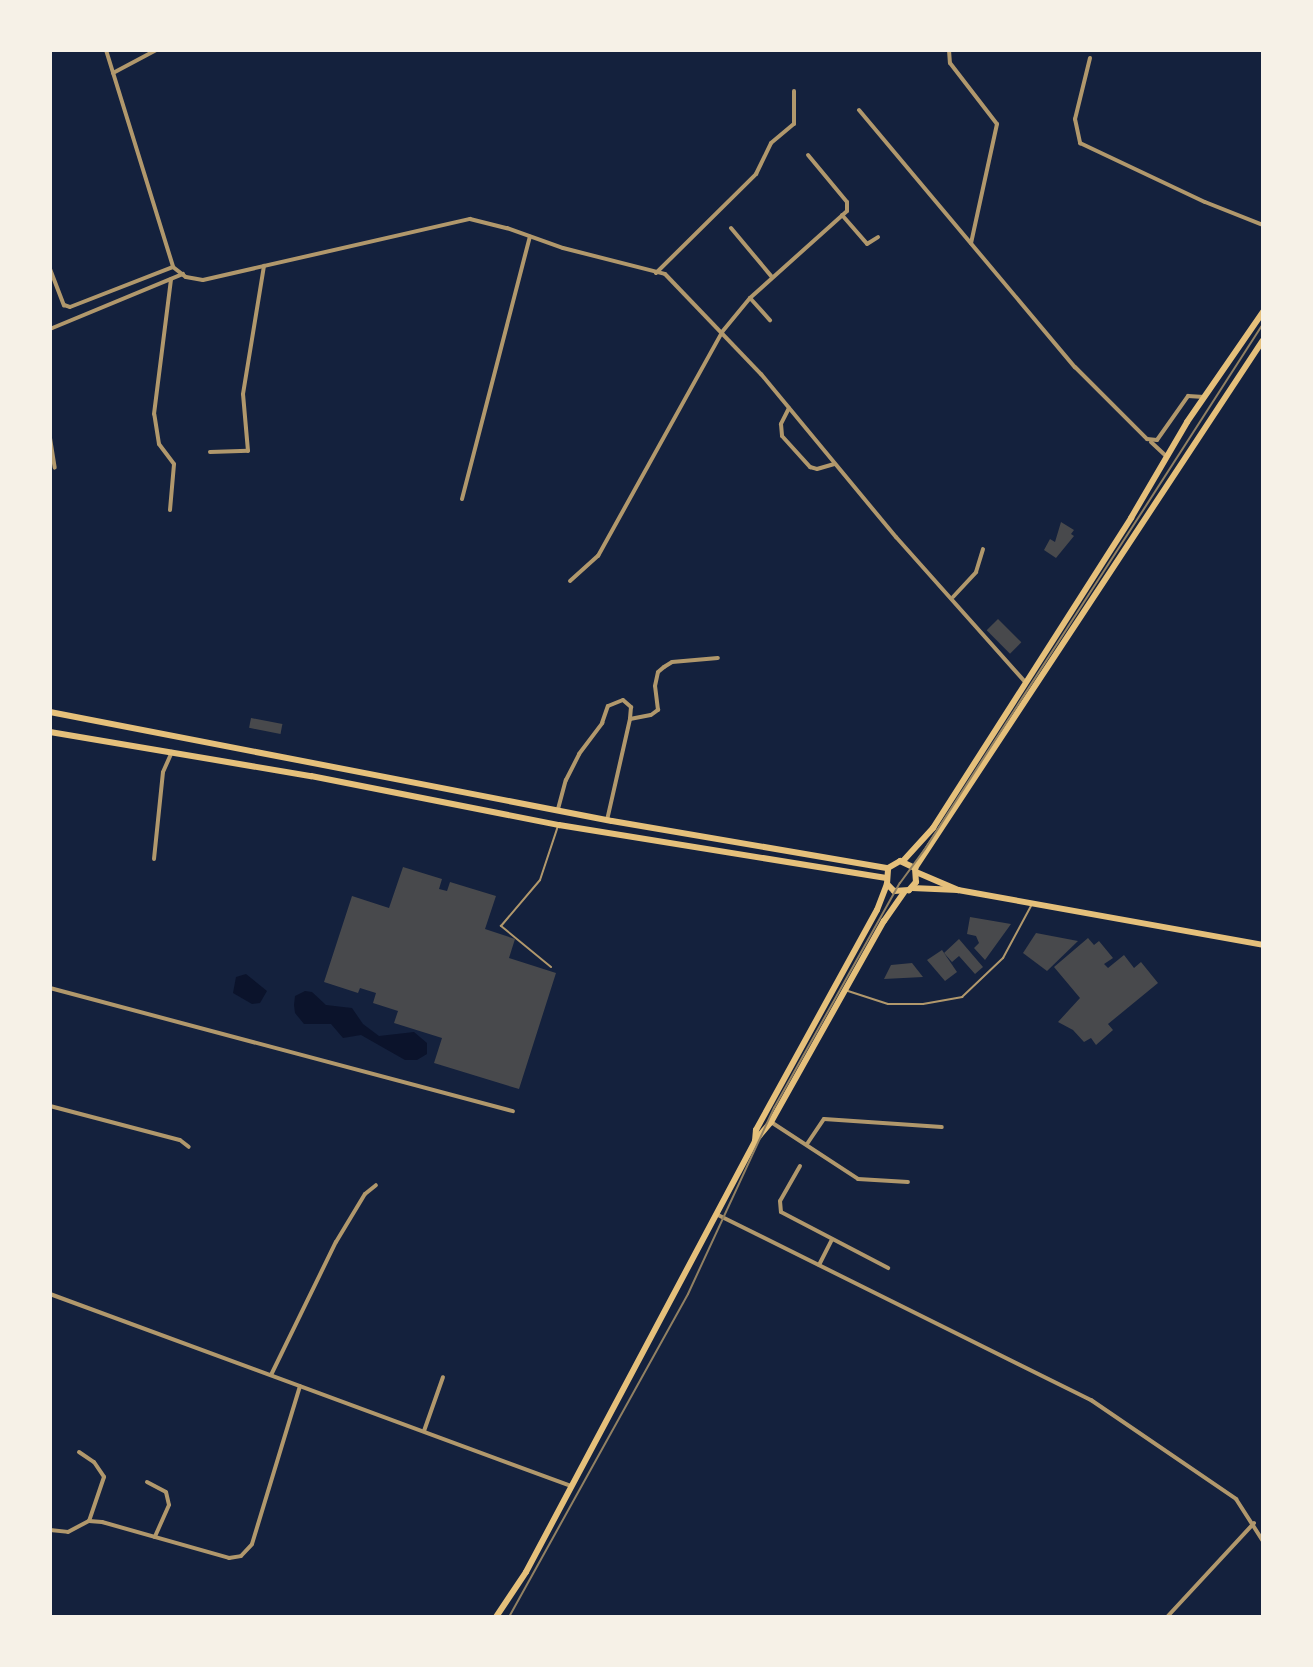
<!DOCTYPE html>
<html>
<head>
<meta charset="utf-8">
<style>
  body { margin:0 }
  #map { position:relative; width:1313px; height:1667px; overflow:hidden; background:#14213d; font-family:Overpass,sans-serif }
  div>[style] { position:absolute }
  [style*='--x'] { left:calc(var(--x)*1px); top:calc(var(--y)*1px); width:calc(var(--w)*1px); rotate:calc(var(--a)*1deg) }
  .water>* { inset:0; background:#0b132b }
  .building>* { inset:0; background:#48494c; transform-origin:0 0 }
  .service>* { height:2px; margin:-1px; padding:0 1px; transform-origin:1px; border-radius:1px; background:#b1986c }
  .minor>* { height:4px; margin:-2px; padding:0 2px; transform-origin:2px; border-radius:2px; background:#b1986c }
  .secondary>* { height:6px; margin:-3px; padding:0 3px; transform-origin:3px; border-radius:3px; background:#e5c07b }
  .tram>* { height:2px; margin:-1px; padding:0 1px; transform-origin:1px; border-radius:1px; background:#918062 }
  span { translate:-50% -50%; white-space:nowrap; text-align:center; line-height:1.15; -webkit-text-stroke:8px #f6f1e7; paint-order:stroke }
  .frame { position:absolute; inset:0; border:52px solid #f6f1e7; pointer-events:none }
</style>
</head>
<body>
<div id="map">
  <div class="water">
    <div style="clip-path:polygon(246px 974px,267px 991px,260px 1003px,252px 1004px,233px 993px,236px 977px)"></div>
    <div style="clip-path:polygon(305px 991px,312px 992px,326px 1005px,352px 1008px,363px 1024px,379px 1036px,414px 1032px,427px 1043px,427px 1054px,417px 1060px,405px 1060px,361px 1035px,343px 1038px,331px 1024px,304px 1024px,295px 1013px,294px 1005px,295px 996px)"></div>
  </div>
  <div class="building">
    <div style="clip-path:polygon(1061px 522px,1074px 530px,1071px 534px,1074px 536px,1056px 558px,1044px 550px,1050px 539px,1055px 542px)"></div>
    <div style="left:998px;top:619px;width:33px;height:16px;rotate:45deg"></div>
    <div style="left:251px;top:718px;width:32px;height:10px;rotate:11deg"></div>
    <div style="clip-path:polygon(403px 867px,442px 879px,439px 889px,447px 891px,450px 882px,496px 896px,485px 929px,515px 939px,509px 958px,556px 973px,519px 1089px,434px 1063px,442px 1038px,394px 1023px,398px 1011px,373px 1003px,376px 993px,360px 988px,358px 993px,324px 982px,352px 896px,389px 908px)"></div>
    <div style="clip-path:polygon(970px 917px,1011px 924px,985px 960px,974px 948px,979px 943px,976px 936px,967px 934px)"></div>
    <div style="clip-path:polygon(1036px 933px,1078px 941px,1047px 971px,1023px 953px)"></div>
    <div style="clip-path:polygon(1088px 938px,1094px 945px,1099px 941px,1113px 958px,1104px 964px,1108px 968px,1124px 955px,1134px 968px,1141px 962px,1158px 983px,1108px 1024px,1113px 1030px,1096px 1045px,1091px 1038px,1084px 1042px,1073px 1030px,1058px 1022px,1080px 998px,1054px 967px)"></div>
    <div style="clip-path:polygon(959px 939px,983px 967px,975px 974px,959px 956px,952px 962px,944px 953px)"></div>
    <div style="clip-path:polygon(942px 950px,957px 972px,945px 981px,927px 960px)"></div>
    <div style="clip-path:polygon(912px 963px,923px 977px,884px 979px,891px 965px)"></div>
  </div>
  <div class="service">
    <div style="--x:551;--y:967;--w:65;--a:-140.6"></div>
    <div style="--x:501;--y:926;--w:60;--a:-49.7"></div>
    <div style="--x:540;--y:880;--w:57;--a:-71.6"></div>
    <div style="--x:848;--y:991;--w:42;--a:18"></div>
    <div style="--x:888;--y:1004;--w:35;--a:0"></div>
    <div style="--x:923;--y:1004;--w:40;--a:-10"></div>
    <div style="--x:962;--y:997;--w:57;--a:-43.6"></div>
    <div style="--x:1003;--y:958;--w:59;--a:-61.7"></div>
  </div>
  <div class="minor">
    <div style="--x:106;--y:50;--w:227;--a:72.8"></div>
    <div style="--x:173;--y:267;--w:16;--a:38"></div>
    <div style="--x:186;--y:277;--w:17;--a:10"></div>
    <div style="--x:203;--y:280;--w:274;--a:-12.9"></div>
    <div style="--x:470;--y:219;--w:38;--a:14"></div>
    <div style="--x:507;--y:228;--w:59;--a:19.7"></div>
    <div style="--x:563;--y:248;--w:105;--a:14.3"></div>
    <div style="--x:665;--y:274;--w:139;--a:46.2"></div>
    <div style="--x:761;--y:374;--w:212;--a:50.4"></div>
    <div style="--x:896;--y:537;--w:194;--a:48.3"></div>
    <div style="--x:949;--y:50;--w:13;--a:86"></div>
    <div style="--x:950;--y:63;--w:77;--a:52.4"></div>
    <div style="--x:997;--y:124;--w:122;--a:102.3"></div>
    <div style="--x:1090;--y:58;--w:63;--a:103.8"></div>
    <div style="--x:1075;--y:119;--w:25;--a:78"></div>
    <div style="--x:1080;--y:143;--w:138;--a:25.3"></div>
    <div style="--x:1205;--y:202;--w:62;--a:21.6"></div>
    <div style="--x:113;--y:73;--w:49;--a:-28.1"></div>
    <div style="--x:859;--y:110;--w:336;--a:50"></div>
    <div style="--x:1075;--y:367;--w:102;--a:45"></div>
    <div style="--x:1147;--y:439;--w:10;--a:6"></div>
    <div style="--x:1157;--y:440;--w:54;--a:-54.8"></div>
    <div style="--x:1188;--y:396;--w:16;--a:4"></div>
    <div style="--x:842;--y:215;--w:38;--a:49"></div>
    <div style="--x:867;--y:244;--w:13;--a:-32"></div>
    <div style="--x:731;--y:228;--w:64;--a:50.1"></div>
    <div style="--x:50;--y:269;--w:39;--a:69"></div>
    <div style="--x:64;--y:305;--w:6;--a:18"></div>
    <div style="--x:70;--y:307;--w:110;--a:-21.2"></div>
    <div style="--x:656;--y:273;--w:141;--a:-44.7"></div>
    <div style="--x:756;--y:174;--w:34;--a:-64"></div>
    <div style="--x:771;--y:143;--w:30;--a:-40"></div>
    <div style="--x:794;--y:124;--w:33;--a:-90"></div>
    <div style="--x:750;--y:298;--w:30;--a:48"></div>
    <div style="--x:50;--y:329;--w:144;--a:-22.5"></div>
    <div style="--x:789;--y:408;--w:18;--a:117"></div>
    <div style="--x:781;--y:424;--w:12;--a:85"></div>
    <div style="--x:782;--y:436;--w:42;--a:47.9"></div>
    <div style="--x:810;--y:467;--w:7;--a:16"></div>
    <div style="--x:817;--y:469;--w:18;--a:-16"></div>
    <div style="--x:50;--y:438;--w:30;--a:81"></div>
    <div style="--x:1151;--y:442;--w:22;--a:43"></div>
    <div style="--x:210;--y:452;--w:38;--a:-2"></div>
    <div style="--x:248;--y:451;--w:57;--a:-95"></div>
    <div style="--x:243;--y:394;--w:130;--a:-80.7"></div>
    <div style="--x:462;--y:499;--w:271;--a:-75.5"></div>
    <div style="--x:170;--y:510;--w:46;--a:-85"></div>
    <div style="--x:174;--y:464;--w:25;--a:-127"></div>
    <div style="--x:159;--y:444;--w:30;--a:-99"></div>
    <div style="--x:154;--y:414;--w:136;--a:-82.8"></div>
    <div style="--x:570;--y:581;--w:38;--a:-42"></div>
    <div style="--x:598;--y:556;--w:256;--a:-61"></div>
    <div style="--x:722;--y:332;--w:44;--a:-50.5"></div>
    <div style="--x:750;--y:298;--w:130;--a:-41.9"></div>
    <div style="--x:847;--y:211;--w:9;--a:-90"></div>
    <div style="--x:847;--y:202;--w:61;--a:-129.7"></div>
    <div style="--x:953;--y:597;--w:34;--a:-47"></div>
    <div style="--x:976;--y:572;--w:24;--a:-73"></div>
    <div style="--x:630;--y:719;--w:21;--a:-11"></div>
    <div style="--x:651;--y:715;--w:9;--a:-36"></div>
    <div style="--x:658;--y:710;--w:24;--a:-97"></div>
    <div style="--x:655;--y:686;--w:14;--a:-78"></div>
    <div style="--x:658;--y:672;--w:8;--a:-40"></div>
    <div style="--x:664;--y:667;--w:9;--a:-32"></div>
    <div style="--x:672;--y:662;--w:46;--a:-5"></div>
    <div style="--x:558;--y:809;--w:30;--a:-75"></div>
    <div style="--x:566;--y:780;--w:29;--a:-63"></div>
    <div style="--x:579;--y:754;--w:39;--a:-53"></div>
    <div style="--x:602;--y:723;--w:18;--a:-71"></div>
    <div style="--x:608;--y:706;--w:16;--a:-22"></div>
    <div style="--x:623;--y:700;--w:11;--a:41"></div>
    <div style="--x:631;--y:707;--w:12;--a:95"></div>
    <div style="--x:630;--y:719;--w:104;--a:102.8"></div>
    <div style="--x:154;--y:859;--w:87;--a:-84.1"></div>
    <div style="--x:163;--y:772;--w:22;--a:-66"></div>
    <div style="--x:50;--y:988;--w:479;--a:14.9"></div>
    <div style="--x:50;--y:1106;--w:134;--a:14.7"></div>
    <div style="--x:180;--y:1140;--w:11;--a:38"></div>
    <div style="--x:771;--y:1122;--w:104;--a:33.2"></div>
    <div style="--x:858;--y:1179;--w:50;--a:3.4"></div>
    <div style="--x:807;--y:1144;--w:30;--a:-56"></div>
    <div style="--x:824;--y:1119;--w:118;--a:3.9"></div>
    <div style="--x:800;--y:1166;--w:40;--a:119.7"></div>
    <div style="--x:780;--y:1201;--w:11;--a:85"></div>
    <div style="--x:781;--y:1212;--w:121;--a:27.6"></div>
    <div style="--x:716;--y:1214;--w:419;--a:26.4"></div>
    <div style="--x:1091;--y:1400;--w:176;--a:34.3"></div>
    <div style="--x:1236;--y:1499;--w:50;--a:57.3"></div>
    <div style="--x:819;--y:1265;--w:29;--a:-63"></div>
    <div style="--x:50;--y:1294;--w:555;--a:20.23"></div>
    <div style="--x:271;--y:1375;--w:148;--a:-64"></div>
    <div style="--x:336;--y:1242;--w:56;--a:-58.9"></div>
    <div style="--x:365;--y:1194;--w:14;--a:-39"></div>
    <div style="--x:424;--y:1431;--w:57;--a:-70.6"></div>
    <div style="--x:79;--y:1452;--w:18;--a:34"></div>
    <div style="--x:94;--y:1462;--w:18;--a:56"></div>
    <div style="--x:104;--y:1477;--w:46;--a:108.8"></div>
    <div style="--x:147;--y:1482;--w:21;--a:28"></div>
    <div style="--x:166;--y:1492;--w:13;--a:77"></div>
    <div style="--x:169;--y:1505;--w:35;--a:114"></div>
    <div style="--x:50;--y:1530;--w:18;--a:6"></div>
    <div style="--x:68;--y:1532;--w:24;--a:-28"></div>
    <div style="--x:89;--y:1521;--w:13;--a:4"></div>
    <div style="--x:102;--y:1522;--w:132;--a:15.8"></div>
    <div style="--x:229;--y:1558;--w:12;--a:-9"></div>
    <div style="--x:241;--y:1556;--w:16;--a:-47"></div>
    <div style="--x:252;--y:1544;--w:165;--a:-73.1"></div>
    <div style="--x:1167;--y:1617;--w:128;--a:-47.2"></div>
  </div>
  <div class="secondary">
    <div style="--x:50;--y:712;--w:572;--a:10.98"></div>
    <div style="--x:612;--y:821;--w:280;--a:9.7"></div>
    <div style="--x:50;--y:732;--w:265;--a:9.6"></div>
    <div style="--x:311;--y:776;--w:253;--a:11.2"></div>
    <div style="--x:559;--y:825;--w:330;--a:9.2"></div>
    <div style="--x:903;--y:861;--w:45;--a:-47.7"></div>
    <div style="--x:933;--y:828;--w:368;--a:-57.4"></div>
    <div style="--x:1131;--y:518;--w:111;--a:-59.7"></div>
    <div style="--x:1187;--y:422;--w:134;--a:-55.4"></div>
    <div style="--x:915;--y:868;--w:632;--a:-56.61"></div>
    <div style="--x:916;--y:872;--w:46;--a:23.2"></div>
    <div style="--x:912;--y:888;--w:46;--a:2.5"></div>
    <div style="--x:958;--y:890;--w:310;--a:10.2"></div>
    <div style="--x:755;--y:1141;--w:11;--a:-85"></div>
    <div style="--x:756;--y:1130;--w:251;--a:-61.2"></div>
    <div style="--x:877;--y:910;--w:28;--a:-69"></div>
    <div style="--x:887;--y:884;--w:16;--a:-86"></div>
    <div style="--x:888;--y:868;--w:14;--a:-30"></div>
    <div style="--x:900;--y:861;--w:17;--a:25"></div>
    <div style="--x:915;--y:868;--w:14;--a:86"></div>
    <div style="--x:916;--y:882;--w:11;--a:131"></div>
    <div style="--x:909;--y:890;--w:15;--a:176"></div>
    <div style="--x:894;--y:891;--w:10;--a:-135"></div>
    <div style="--x:496;--y:1617;--w:54;--a:-56.3"></div>
    <div style="--x:526;--y:1572;--w:488;--a:-62"></div>
    <div style="--x:755;--y:1141;--w:25;--a:-50"></div>
    <div style="--x:771;--y:1122;--w:231;--a:-60.7"></div>
    <div style="--x:884;--y:921;--w:35;--a:-55"></div>
  </div>
  <div class="tram">
    <div style="--x:509;--y:1617;--w:369;--a:-61"></div>
    <div style="--x:688;--y:1294;--w:205;--a:-65.2"></div>
    <div style="--x:774;--y:1108;--w:258;--a:-60.8"></div>
    <div style="--x:900;--y:883;--w:42;--a:-53.7"></div>
    <div style="--x:925;--y:849;--w:624;--a:-57.23"></div>
  </div>
  <div class="frame"></div>
</div>
</body>
</html>
